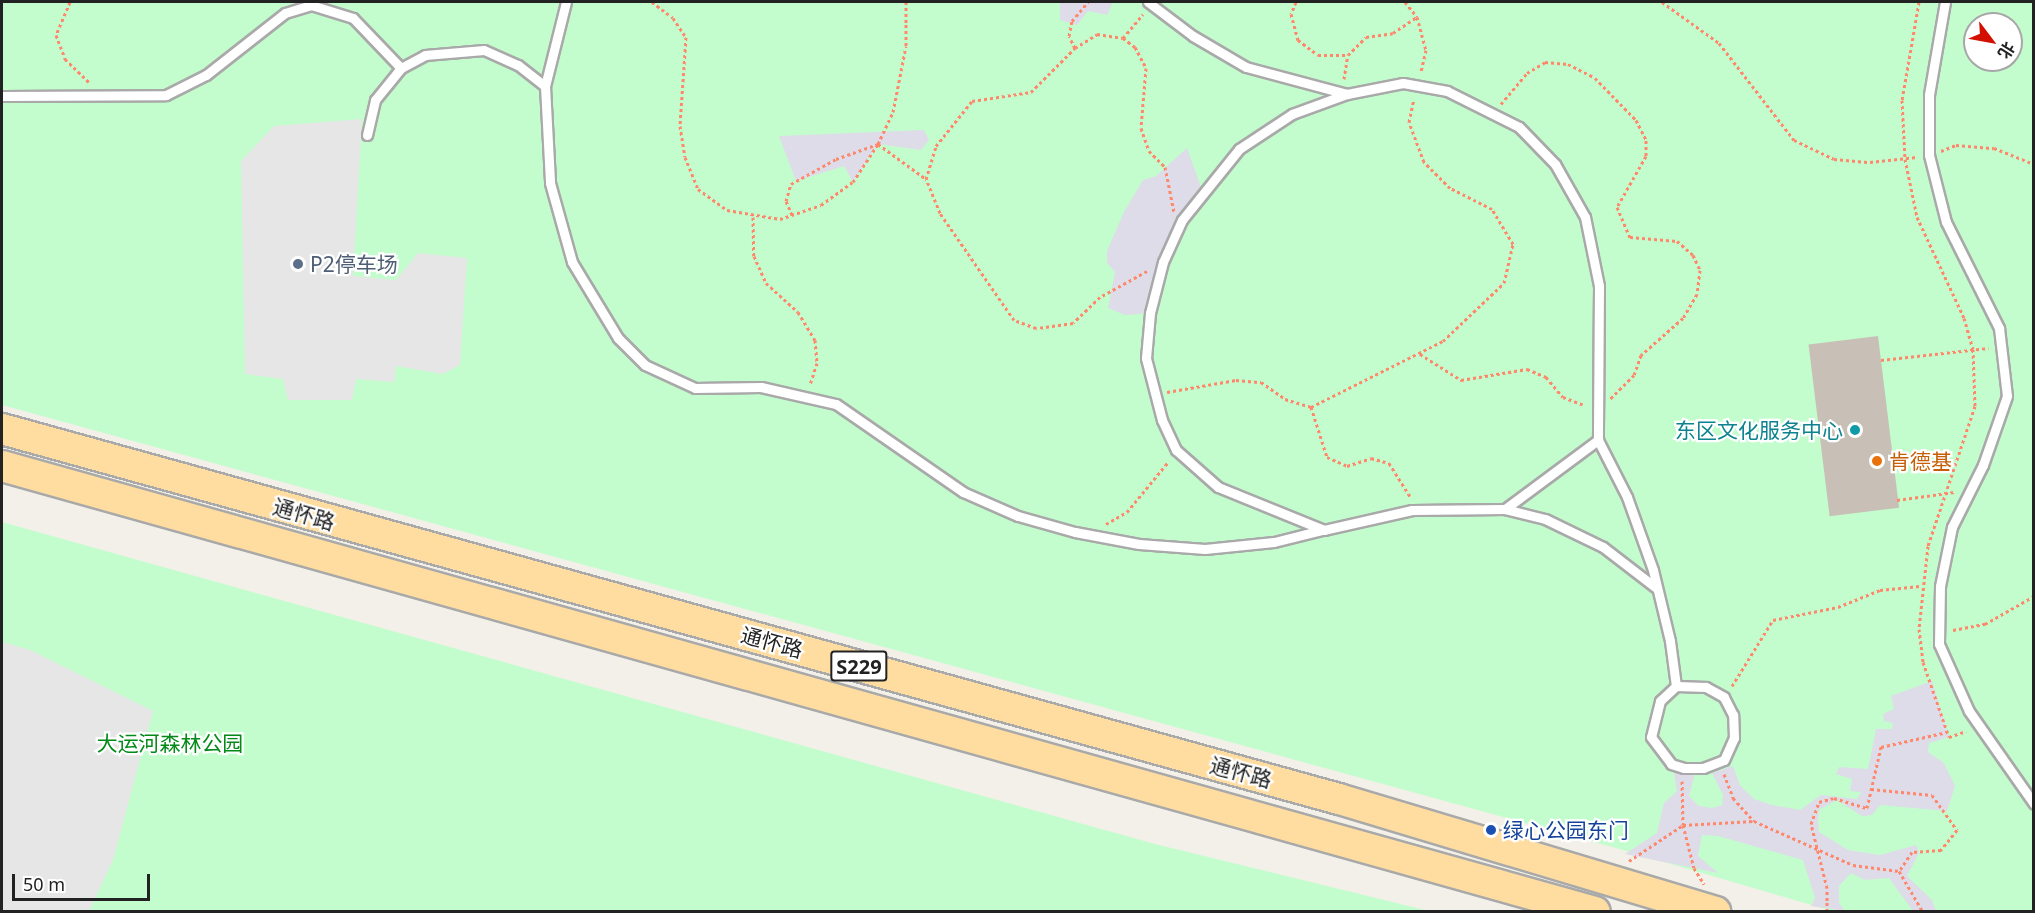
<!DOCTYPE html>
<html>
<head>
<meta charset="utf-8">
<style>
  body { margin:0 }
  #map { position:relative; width:2035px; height:913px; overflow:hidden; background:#f2f0e8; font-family:"Noto Sans","Noto Sans SC",sans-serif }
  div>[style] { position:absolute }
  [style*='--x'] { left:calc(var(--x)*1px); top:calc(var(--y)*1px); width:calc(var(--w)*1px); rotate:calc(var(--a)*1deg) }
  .park>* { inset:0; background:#c4fdcd }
  .parking>* { inset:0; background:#e6e6e6 }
  .plaza>* { inset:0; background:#dddce8 }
  .building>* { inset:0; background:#c8c0b7; transform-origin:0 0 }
  .path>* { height:3px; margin-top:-1.5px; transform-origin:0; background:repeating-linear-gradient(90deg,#ff876c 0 3px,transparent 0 6px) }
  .roads { filter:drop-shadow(2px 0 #a9a9a9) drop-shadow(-2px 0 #a9a9a9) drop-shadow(0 2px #a9a9a9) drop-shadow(0 -2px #a9a9a9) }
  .lane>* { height:9px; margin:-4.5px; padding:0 4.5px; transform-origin:4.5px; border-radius:4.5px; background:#fff }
  .primary>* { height:30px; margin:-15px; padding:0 15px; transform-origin:15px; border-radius:15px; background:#ffdda0 }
  .dots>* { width:16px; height:16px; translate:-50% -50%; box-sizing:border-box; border:3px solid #fff; border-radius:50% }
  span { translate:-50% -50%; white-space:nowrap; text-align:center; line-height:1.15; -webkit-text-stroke:4.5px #fff; paint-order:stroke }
  .shield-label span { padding:2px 4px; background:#fff; border:2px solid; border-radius:4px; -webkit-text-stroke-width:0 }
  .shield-label { font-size:20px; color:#222; font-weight:700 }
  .service-label { font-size:21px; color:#4e5e75 }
  .left { translate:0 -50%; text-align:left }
  .culture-label { font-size:21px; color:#0d838f }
  .right { translate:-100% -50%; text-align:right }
  .food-label { font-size:21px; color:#c56008 }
  .street-label { font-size:21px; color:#222 }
  .park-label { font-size:21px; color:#058a1a }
  .transit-label { font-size:21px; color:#164399 }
  .frame { position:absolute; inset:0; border:3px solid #222; pointer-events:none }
  .north { position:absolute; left:1963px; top:12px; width:60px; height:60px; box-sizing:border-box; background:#fff; border:2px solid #a7a7a7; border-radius:50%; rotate:122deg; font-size:16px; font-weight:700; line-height:24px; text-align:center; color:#222 }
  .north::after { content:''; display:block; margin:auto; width:21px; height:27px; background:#d31000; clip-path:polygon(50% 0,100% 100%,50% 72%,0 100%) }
  .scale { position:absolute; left:12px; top:874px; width:138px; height:27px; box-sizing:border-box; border:3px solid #222; border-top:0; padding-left:8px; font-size:18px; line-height:21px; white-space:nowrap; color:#222; -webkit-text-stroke:4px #fff; paint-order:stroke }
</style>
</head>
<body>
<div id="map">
  <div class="park">
    <div style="clip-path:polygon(evenodd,2px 2px,2033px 2px,2033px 911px,1832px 911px,1616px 848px,2px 405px,2px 2px,1975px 24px,2011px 24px,2011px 60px,1975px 60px,1975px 24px)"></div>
    <div style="clip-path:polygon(2px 522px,1155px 844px,1429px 911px,2px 911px)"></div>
  </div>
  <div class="parking">
    <div style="clip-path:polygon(362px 119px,353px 276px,396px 280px,418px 253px,467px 258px,460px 365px,443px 374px,396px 366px,394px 382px,356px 379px,352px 400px,288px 400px,283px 379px,245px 374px,241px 161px,274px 126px)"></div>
    <div style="clip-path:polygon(2px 642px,30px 650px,153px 711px,113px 860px,89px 911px,2px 911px)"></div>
  </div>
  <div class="plaza">
    <div style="clip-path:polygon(1060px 2px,1113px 2px,1107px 15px,1088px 11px,1077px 25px,1060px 20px)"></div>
    <div style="clip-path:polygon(924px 130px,929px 140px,921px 150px,878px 144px,853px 182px,844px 166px,796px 181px,779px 136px)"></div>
    <div style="clip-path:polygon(1187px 148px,1202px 190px,1182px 220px,1150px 313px,1125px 315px,1108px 308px,1115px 272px,1107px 263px,1107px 251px,1124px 212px,1143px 180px,1156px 176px)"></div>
    <div style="clip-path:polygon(1932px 681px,1949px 737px,1929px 743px,1928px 752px,1944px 763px,1955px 786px,1947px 811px,1880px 805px,1872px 815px,1862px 816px,1837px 800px,1819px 810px,1818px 822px,1819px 832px,1848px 850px,1880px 855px,1916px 845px,1919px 853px,1907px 876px,1932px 900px,1936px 911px,1913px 911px,1889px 878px,1865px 880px,1851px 873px,1839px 886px,1839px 903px,1845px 911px,1811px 906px,1815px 898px,1803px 860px,1718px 836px,1702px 835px,1698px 856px,1718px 873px,1625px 854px,1657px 833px,1664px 803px,1677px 791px,1674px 773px,1695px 773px,1689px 796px,1699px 806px,1712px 808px,1722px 805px,1723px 795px,1712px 773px,1733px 766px,1740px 785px,1754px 799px,1772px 805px,1800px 810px,1821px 795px,1857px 799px,1861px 792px,1850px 791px,1852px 779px,1836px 774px,1839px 767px,1868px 769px,1876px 729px,1892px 729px,1893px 723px,1884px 721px,1883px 714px,1894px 709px,1891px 696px)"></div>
  </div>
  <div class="building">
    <div style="left:1878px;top:336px;width:173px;height:70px;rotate:83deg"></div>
  </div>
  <div class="path">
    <div style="--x:70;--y:2;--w:36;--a:113"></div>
    <div style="--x:56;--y:35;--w:26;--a:69"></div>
    <div style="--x:65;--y:59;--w:33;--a:44"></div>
    <div style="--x:652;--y:2;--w:26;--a:37"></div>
    <div style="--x:673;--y:18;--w:23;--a:56"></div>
    <div style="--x:686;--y:37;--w:89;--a:93.9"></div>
    <div style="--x:680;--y:126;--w:31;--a:81"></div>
    <div style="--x:685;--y:157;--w:35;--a:68"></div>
    <div style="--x:698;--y:189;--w:36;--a:36"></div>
    <div style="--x:727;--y:210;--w:54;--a:9.6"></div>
    <div style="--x:780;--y:219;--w:43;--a:-18.9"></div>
    <div style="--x:821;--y:205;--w:39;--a:-36"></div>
    <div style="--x:853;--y:182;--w:45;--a:-56.7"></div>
    <div style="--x:878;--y:144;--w:35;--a:-65"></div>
    <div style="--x:893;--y:112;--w:67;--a:-78.9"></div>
    <div style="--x:906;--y:46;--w:44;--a:-90"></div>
    <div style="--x:1296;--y:2;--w:13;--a:113"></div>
    <div style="--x:1291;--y:14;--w:27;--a:75"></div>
    <div style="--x:1298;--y:40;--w:25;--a:37"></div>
    <div style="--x:1318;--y:55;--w:30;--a:0"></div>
    <div style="--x:1405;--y:2;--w:19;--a:51"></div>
    <div style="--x:1417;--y:17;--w:34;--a:75"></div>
    <div style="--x:1426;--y:50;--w:23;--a:103"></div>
    <div style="--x:1662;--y:2;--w:70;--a:35.7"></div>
    <div style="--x:1719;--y:43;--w:123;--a:52.3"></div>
    <div style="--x:1794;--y:140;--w:44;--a:25.4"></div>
    <div style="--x:1834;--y:159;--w:36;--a:5"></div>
    <div style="--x:1870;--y:162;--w:47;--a:-6.1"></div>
    <div style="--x:1919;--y:2;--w:99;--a:99.8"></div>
    <div style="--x:1902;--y:100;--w:59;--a:87.1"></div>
    <div style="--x:1905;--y:159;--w:59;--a:78.3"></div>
    <div style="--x:1917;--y:217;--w:111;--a:65"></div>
    <div style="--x:1964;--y:318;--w:32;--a:74"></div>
    <div style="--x:1973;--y:349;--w:57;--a:88"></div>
    <div style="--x:1975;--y:406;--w:148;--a:108.6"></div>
    <div style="--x:1928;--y:546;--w:83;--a:96.2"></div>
    <div style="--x:1919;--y:629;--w:33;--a:83"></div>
    <div style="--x:1923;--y:662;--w:79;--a:70.9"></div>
    <div style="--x:1949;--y:737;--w:18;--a:-19"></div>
    <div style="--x:1123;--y:38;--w:31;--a:-50"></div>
    <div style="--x:1075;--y:48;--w:13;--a:-117"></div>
    <div style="--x:1069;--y:36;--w:15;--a:-79"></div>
    <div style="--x:1072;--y:21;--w:25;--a:-50"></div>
    <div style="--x:1344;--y:79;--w:24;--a:-81"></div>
    <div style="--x:1348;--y:55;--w:25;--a:-45"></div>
    <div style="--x:1366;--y:37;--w:27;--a:-8"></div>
    <div style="--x:1393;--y:33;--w:29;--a:-34"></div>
    <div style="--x:1501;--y:104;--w:40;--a:-50"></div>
    <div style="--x:1527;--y:73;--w:21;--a:-31"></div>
    <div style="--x:1545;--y:62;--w:23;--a:5"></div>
    <div style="--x:1568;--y:64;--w:30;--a:27"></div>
    <div style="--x:1595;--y:78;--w:59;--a:45.7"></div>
    <div style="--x:1636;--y:120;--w:22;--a:63"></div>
    <div style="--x:1646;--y:140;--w:16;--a:90"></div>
    <div style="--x:1646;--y:156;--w:59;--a:119.6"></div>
    <div style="--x:1617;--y:207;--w:33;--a:67"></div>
    <div style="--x:1630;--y:237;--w:47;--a:4.9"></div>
    <div style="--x:1677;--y:241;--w:21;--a:41"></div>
    <div style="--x:1693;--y:255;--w:17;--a:65"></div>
    <div style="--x:1700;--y:270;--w:24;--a:97"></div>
    <div style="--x:1697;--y:294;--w:28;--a:120"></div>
    <div style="--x:1683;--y:318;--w:56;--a:138.6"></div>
    <div style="--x:1641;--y:355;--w:21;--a:109"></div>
    <div style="--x:1634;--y:375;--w:34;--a:135"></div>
    <div style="--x:1941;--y:151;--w:16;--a:-22"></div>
    <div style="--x:1956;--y:145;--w:38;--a:5"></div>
    <div style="--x:1994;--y:148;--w:43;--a:21.8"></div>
    <div style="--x:792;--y:215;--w:15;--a:-113"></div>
    <div style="--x:786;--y:201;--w:18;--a:-74"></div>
    <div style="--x:791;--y:184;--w:51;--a:-29.1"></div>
    <div style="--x:836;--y:159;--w:45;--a:-19.7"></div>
    <div style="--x:878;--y:144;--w:59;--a:36.1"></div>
    <div style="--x:753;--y:217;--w:39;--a:89"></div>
    <div style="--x:754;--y:256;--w:30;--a:66"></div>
    <div style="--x:766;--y:283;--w:43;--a:42.2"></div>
    <div style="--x:798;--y:312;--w:33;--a:59"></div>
    <div style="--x:815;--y:340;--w:23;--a:85"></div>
    <div style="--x:817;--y:363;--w:23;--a:108"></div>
    <div style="--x:1147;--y:271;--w:54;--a:151"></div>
    <div style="--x:1100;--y:297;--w:37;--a:136"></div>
    <div style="--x:1073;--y:323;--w:37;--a:172"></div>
    <div style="--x:1036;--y:328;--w:23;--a:-160"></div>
    <div style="--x:1014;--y:320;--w:130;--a:-124.7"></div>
    <div style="--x:940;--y:213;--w:37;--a:-112"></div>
    <div style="--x:926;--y:179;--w:34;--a:-73"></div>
    <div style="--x:936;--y:146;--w:58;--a:-51.3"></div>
    <div style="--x:972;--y:101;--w:60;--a:-8.7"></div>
    <div style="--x:1031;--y:92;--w:62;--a:-45"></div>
    <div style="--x:1075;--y:48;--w:26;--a:-32"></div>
    <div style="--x:1097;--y:34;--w:26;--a:9"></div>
    <div style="--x:1123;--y:38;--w:15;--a:37"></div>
    <div style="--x:1135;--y:47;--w:24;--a:62"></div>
    <div style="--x:1146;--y:68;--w:60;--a:94.8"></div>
    <div style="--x:1141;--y:128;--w:24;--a:71"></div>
    <div style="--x:1149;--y:151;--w:23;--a:45"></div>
    <div style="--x:1165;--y:167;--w:46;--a:78.7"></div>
    <div style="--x:1420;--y:354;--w:49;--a:32.4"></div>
    <div style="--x:1461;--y:380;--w:67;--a:-9.5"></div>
    <div style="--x:1527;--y:369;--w:21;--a:23"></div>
    <div style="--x:1546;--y:377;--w:26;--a:50"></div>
    <div style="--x:1563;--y:397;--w:22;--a:21"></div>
    <div style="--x:1881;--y:360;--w:108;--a:-6.4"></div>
    <div style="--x:1167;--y:392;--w:70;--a:-9.9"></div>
    <div style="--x:1236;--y:380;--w:25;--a:5"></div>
    <div style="--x:1261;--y:382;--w:29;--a:35"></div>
    <div style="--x:1285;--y:399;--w:27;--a:17"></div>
    <div style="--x:1311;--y:407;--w:148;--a:-26.6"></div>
    <div style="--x:1443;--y:341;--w:84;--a:-43.6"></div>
    <div style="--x:1504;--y:283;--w:40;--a:-77"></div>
    <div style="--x:1513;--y:244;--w:41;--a:-121"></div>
    <div style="--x:1492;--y:209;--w:47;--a:-153.4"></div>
    <div style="--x:1450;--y:188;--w:37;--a:-135"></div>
    <div style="--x:1424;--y:162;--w:43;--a:-110.6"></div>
    <div style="--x:1409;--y:122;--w:24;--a:-78"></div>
    <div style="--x:1311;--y:407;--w:52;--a:72.3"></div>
    <div style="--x:1327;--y:457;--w:22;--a:24"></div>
    <div style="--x:1347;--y:466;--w:25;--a:-18"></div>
    <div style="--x:1371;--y:458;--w:19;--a:16"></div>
    <div style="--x:1389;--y:463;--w:41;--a:57.8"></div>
    <div style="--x:1897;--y:500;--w:58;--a:-8"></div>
    <div style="--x:1106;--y:524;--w:24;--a:-30"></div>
    <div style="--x:1127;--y:512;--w:66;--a:-50.5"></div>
    <div style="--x:1953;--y:630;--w:33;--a:-11"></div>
    <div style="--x:1985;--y:624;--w:56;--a:-29.7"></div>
    <div style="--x:1732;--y:686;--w:78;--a:-58.2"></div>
    <div style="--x:1773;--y:620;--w:66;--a:-11.3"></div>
    <div style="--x:1838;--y:607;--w:45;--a:-22"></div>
    <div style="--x:1880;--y:590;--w:40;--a:-5.7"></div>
    <div style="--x:1724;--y:774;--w:26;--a:69"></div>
    <div style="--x:1733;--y:798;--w:31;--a:48"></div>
    <div style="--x:1754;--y:821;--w:108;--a:24"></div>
    <div style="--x:1853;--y:865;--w:46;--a:7.4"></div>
    <div style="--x:1682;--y:781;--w:44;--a:88.7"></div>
    <div style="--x:1683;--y:825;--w:44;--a:75.7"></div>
    <div style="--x:1694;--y:868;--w:19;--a:58"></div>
    <div style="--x:1871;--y:789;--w:61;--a:5.6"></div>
    <div style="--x:1932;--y:795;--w:43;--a:54.5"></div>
    <div style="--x:1957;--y:830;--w:26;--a:129"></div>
    <div style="--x:1941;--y:850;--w:29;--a:176"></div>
    <div style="--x:1912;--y:852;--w:23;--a:124"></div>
    <div style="--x:1899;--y:871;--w:48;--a:59.7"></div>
    <div style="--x:1629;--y:861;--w:65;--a:-33.7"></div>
    <div style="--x:1683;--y:825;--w:71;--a:-3.2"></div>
    <div style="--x:1827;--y:912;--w:24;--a:-90"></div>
    <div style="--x:1827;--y:888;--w:66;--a:-104"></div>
    <div style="--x:1811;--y:824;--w:23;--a:-70"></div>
    <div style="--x:1819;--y:802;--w:16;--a:-15"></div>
    <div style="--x:1834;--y:798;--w:34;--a:17"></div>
    <div style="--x:1867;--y:808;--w:63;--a:-77.1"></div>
    <div style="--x:1881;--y:747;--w:68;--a:-12.8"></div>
  </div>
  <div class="roads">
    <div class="lane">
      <div style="--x:566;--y:2;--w:87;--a:104"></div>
      <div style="--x:545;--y:86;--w:97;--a:87"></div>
      <div style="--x:550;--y:183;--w:82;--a:74.4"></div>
      <div style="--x:572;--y:262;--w:89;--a:58.8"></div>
      <div style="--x:618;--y:338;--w:38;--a:45"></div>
      <div style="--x:645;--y:365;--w:55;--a:24.7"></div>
      <div style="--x:695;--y:388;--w:66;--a:-0.9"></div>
      <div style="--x:761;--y:387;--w:77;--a:12.8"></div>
      <div style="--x:836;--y:404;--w:155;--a:34.7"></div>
      <div style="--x:963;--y:492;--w:60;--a:23.6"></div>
      <div style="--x:1018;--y:516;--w:59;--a:15.7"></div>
      <div style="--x:1075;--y:532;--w:65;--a:10.6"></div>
      <div style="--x:1139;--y:544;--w:66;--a:4.3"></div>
      <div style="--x:1205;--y:549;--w:69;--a:-5.8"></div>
      <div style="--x:1274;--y:542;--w:49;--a:-14"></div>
      <div style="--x:1148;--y:2;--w:56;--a:37.1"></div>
      <div style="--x:1193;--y:36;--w:61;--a:30.3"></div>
      <div style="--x:1246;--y:67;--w:105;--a:15"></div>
      <div style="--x:1945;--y:2;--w:94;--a:99.8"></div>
      <div style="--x:1929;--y:95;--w:60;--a:90"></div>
      <div style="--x:1929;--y:155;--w:69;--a:75.8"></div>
      <div style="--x:1946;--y:222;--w:119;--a:63.4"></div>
      <div style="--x:1999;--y:328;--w:68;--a:83.3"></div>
      <div style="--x:2007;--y:396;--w:73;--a:109.2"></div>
      <div style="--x:1983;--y:465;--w:69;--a:116.6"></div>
      <div style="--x:1952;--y:527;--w:60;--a:101.5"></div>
      <div style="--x:1940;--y:586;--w:58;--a:91"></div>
      <div style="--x:1939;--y:644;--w:73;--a:65.9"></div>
      <div style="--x:1969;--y:711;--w:113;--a:55"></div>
      <div style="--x:2;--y:96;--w:164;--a:-0.3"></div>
      <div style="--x:166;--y:95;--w:45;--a:-26.6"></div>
      <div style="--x:206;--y:75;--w:100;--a:-38.1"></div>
      <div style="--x:285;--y:13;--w:27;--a:-17"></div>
      <div style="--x:311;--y:5;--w:44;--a:17.2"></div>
      <div style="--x:353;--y:18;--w:69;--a:46.2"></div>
      <div style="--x:367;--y:135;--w:36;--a:-77"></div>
      <div style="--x:375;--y:100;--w:41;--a:-50.9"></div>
      <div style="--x:401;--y:68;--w:27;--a:-28"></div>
      <div style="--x:425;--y:55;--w:59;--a:-4.8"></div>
      <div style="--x:484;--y:50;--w:37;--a:24"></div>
      <div style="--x:518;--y:65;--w:34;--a:38"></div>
      <div style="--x:1505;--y:509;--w:116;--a:-36.6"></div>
      <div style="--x:1655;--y:587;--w:66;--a:-142.4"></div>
      <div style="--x:1603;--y:547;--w:64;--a:-154.2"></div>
      <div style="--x:1545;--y:519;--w:41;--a:-166"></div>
      <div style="--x:1505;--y:509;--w:93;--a:179.4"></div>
      <div style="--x:1412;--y:510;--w:90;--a:167.2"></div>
      <div style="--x:1324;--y:530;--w:114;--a:-157.9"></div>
      <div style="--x:1218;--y:487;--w:56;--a:-138.6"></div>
      <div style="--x:1176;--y:450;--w:33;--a:-115"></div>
      <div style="--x:1162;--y:420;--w:64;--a:-104.5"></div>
      <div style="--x:1146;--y:358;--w:45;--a:-84.9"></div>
      <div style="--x:1150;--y:313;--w:53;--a:-75.7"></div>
      <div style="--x:1163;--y:262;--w:46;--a:-65.7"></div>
      <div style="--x:1182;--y:220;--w:91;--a:-51.2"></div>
      <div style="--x:1239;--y:149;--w:64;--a:-33.4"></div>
      <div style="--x:1292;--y:114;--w:59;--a:-20"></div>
      <div style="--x:1347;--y:94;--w:57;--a:-11.1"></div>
      <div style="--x:1403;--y:83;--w:45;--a:10.3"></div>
      <div style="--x:1447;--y:91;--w:80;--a:26.6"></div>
      <div style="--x:1519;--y:127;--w:52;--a:45.8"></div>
      <div style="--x:1555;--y:164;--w:61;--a:60.5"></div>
      <div style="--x:1585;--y:217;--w:70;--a:78.5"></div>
      <div style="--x:1599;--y:286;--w:154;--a:90.4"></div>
      <div style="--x:1598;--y:440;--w:64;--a:63"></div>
      <div style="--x:1627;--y:497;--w:77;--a:70.4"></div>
      <div style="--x:1653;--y:570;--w:73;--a:76.5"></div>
      <div style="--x:1670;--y:641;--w:45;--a:82.4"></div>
      <div style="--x:1676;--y:686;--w:22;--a:137"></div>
      <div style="--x:1660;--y:701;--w:37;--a:104"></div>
      <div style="--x:1651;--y:737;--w:34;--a:53"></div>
      <div style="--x:1671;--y:764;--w:14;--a:17"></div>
      <div style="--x:1684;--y:768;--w:19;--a:0"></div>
      <div style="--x:1703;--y:768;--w:22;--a:-21"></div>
      <div style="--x:1724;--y:760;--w:24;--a:-66"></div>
      <div style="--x:1734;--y:738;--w:23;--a:-92"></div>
      <div style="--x:1733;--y:715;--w:20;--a:-117"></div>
      <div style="--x:1724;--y:697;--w:21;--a:-151"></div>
      <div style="--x:1706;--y:687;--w:30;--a:-178"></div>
    </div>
    <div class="primary">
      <div style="--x:2;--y:429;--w:1387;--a:15.47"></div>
      <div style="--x:1339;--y:799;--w:393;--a:16.7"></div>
      <div style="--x:2;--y:466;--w:1654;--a:15.64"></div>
    </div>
  </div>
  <div class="dots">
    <div style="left:298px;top:264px;background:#5c6f8a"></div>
    <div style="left:1855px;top:430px;background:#0f9aa8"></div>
    <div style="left:1877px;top:461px;background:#e8710a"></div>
    <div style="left:1491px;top:830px;background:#1a4fb4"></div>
  </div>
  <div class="shield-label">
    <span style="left:859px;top:666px">S229</span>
  </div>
  <div class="service-label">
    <span class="left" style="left:310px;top:264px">P2停车场</span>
  </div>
  <div class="culture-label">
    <span class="right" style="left:1843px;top:430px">东区文化服务中心</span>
  </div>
  <div class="food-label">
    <span class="left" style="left:1889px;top:461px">肯德基</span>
  </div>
  <div class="street-label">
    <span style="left:304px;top:514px;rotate:16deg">通怀路</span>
    <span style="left:772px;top:642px;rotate:15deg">通怀路</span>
    <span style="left:1241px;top:772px;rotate:15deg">通怀路</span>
  </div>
  <div class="park-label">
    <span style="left:170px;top:743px">大运河森林公园</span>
  </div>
  <div class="transit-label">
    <span class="left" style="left:1503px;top:830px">绿心公园东门</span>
  </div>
  <div class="frame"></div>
  <div class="north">北</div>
  <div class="scale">50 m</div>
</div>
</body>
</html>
